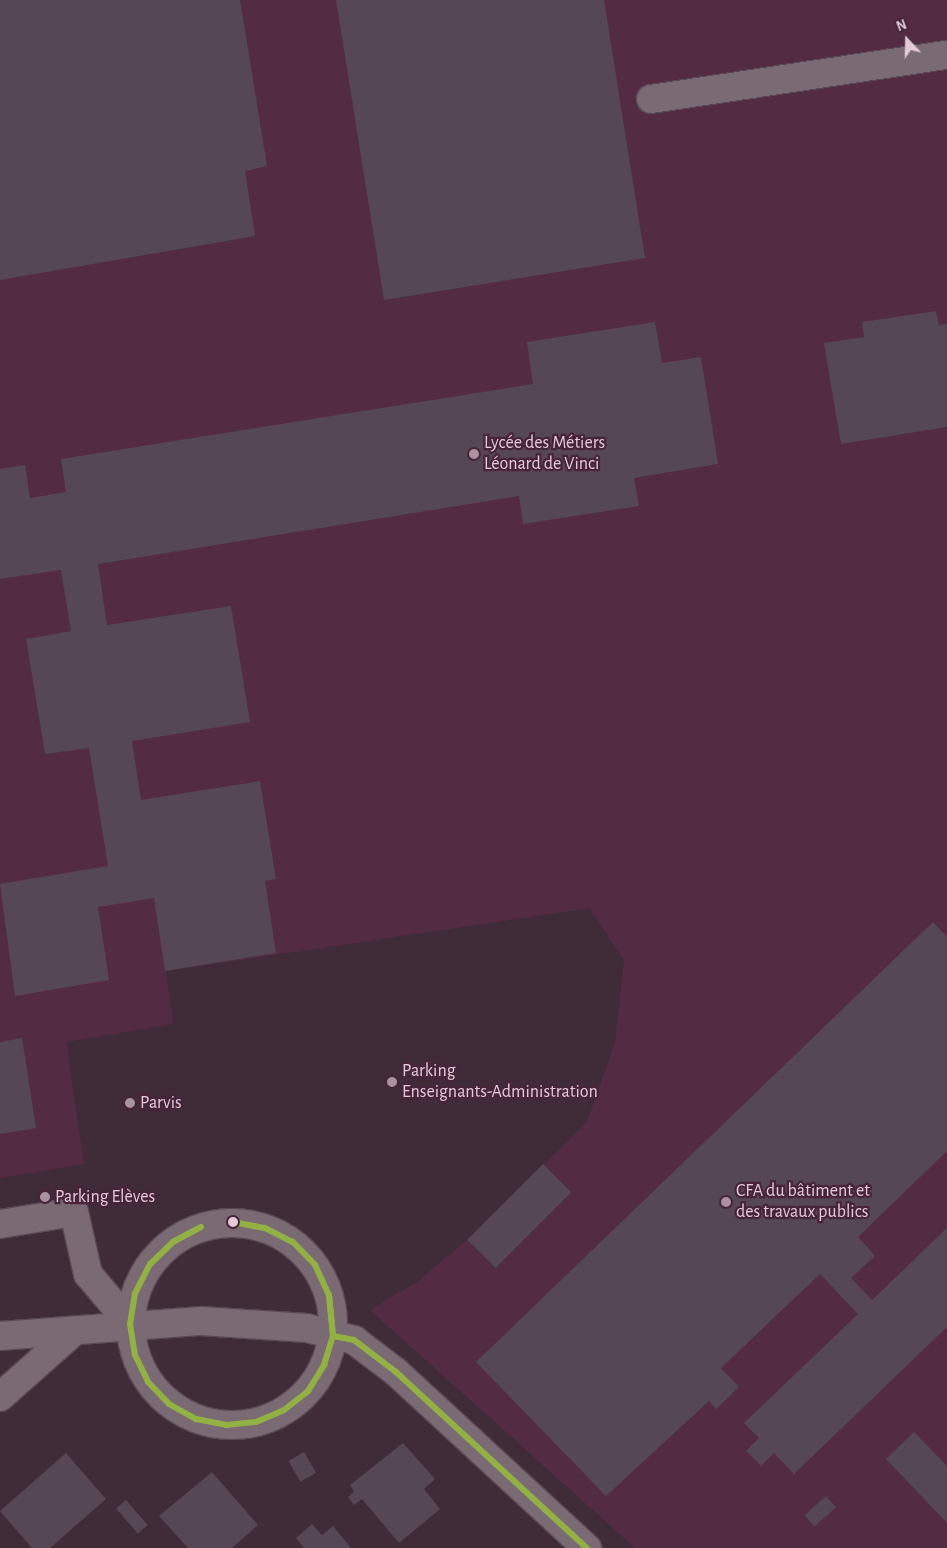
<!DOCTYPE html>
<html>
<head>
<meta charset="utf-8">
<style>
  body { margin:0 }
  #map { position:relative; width:947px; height:1548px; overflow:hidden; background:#3f2c38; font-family:"Alegreya Sans",sans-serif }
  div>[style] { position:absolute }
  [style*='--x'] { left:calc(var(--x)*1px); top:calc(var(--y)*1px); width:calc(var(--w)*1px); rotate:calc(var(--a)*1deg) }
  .built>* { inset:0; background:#532c43 }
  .building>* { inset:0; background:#554753; transform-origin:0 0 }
  .roads { filter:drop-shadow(1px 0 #5a4953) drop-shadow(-1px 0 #5a4953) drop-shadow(0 1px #5a4953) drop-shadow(0 -1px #5a4953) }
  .minor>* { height:28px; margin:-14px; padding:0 14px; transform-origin:14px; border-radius:14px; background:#7a6a73 }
  .minor>.ring { margin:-14px; padding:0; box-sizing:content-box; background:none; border:28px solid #7a6a73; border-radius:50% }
  .bus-1>* { height:6px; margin:-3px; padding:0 3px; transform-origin:3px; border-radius:3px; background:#93b045 }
  .dots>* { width:14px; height:14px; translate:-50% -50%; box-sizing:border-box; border:2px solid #472439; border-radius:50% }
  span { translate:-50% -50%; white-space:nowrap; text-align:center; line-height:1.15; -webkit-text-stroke:4.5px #472439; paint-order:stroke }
  .poi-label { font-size:18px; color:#e2cbd7 }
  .left { translate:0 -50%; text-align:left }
  .north { position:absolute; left:882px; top:15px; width:50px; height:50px; -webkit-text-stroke:4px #472439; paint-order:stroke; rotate:339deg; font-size:14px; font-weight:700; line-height:20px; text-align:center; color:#e2cbd7 }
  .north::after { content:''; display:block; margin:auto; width:18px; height:22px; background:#e2cbd7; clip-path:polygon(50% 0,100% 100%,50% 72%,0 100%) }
</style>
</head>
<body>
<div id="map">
  <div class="built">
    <div style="clip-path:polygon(0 0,947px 0,947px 1548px,635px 1548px,370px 1310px,418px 1281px,467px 1240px,587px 1122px,615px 1042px,624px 961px,590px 908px,166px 971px,173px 1024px,66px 1042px,84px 1164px,0 1178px)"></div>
  </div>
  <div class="building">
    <div style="clip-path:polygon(0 0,240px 0,267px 166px,245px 171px,255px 236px,0 280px)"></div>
    <div style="clip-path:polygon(336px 0,604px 0,645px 258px,384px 300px)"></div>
    <div style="clip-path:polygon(936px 311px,939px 325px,947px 324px,947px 427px,841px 444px,824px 343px,864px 337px,862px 322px)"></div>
    <div style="clip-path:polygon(655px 322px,662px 363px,701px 357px,718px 464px,634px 478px,639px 506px,523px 524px,519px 496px,98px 564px,107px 625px,231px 606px,250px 722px,132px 741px,141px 800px,260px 781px,276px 879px,265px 881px,276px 953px,165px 971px,154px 898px,98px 907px,109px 980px,15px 996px,0 884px,108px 866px,89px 748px,45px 754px,26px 639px,71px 631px,61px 570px,0 579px,0 469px,25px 465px,30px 498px,66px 492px,61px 459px,533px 384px,527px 342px)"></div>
    <div style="clip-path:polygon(933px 922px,947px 937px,947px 1151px,858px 1237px,875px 1256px,851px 1278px,872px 1300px,947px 1228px,947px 1327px,794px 1474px,774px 1453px,761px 1466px,746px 1451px,759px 1438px,744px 1423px,858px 1314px,820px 1274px,721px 1368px,739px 1387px,716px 1409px,709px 1401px,606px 1496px,476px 1362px)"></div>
    <div style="clip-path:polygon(22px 1038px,36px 1128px,0 1134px,0 1042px)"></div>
    <div style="left:543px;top:1164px;width:40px;height:107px;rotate:45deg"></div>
    <div style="clip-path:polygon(914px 1432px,947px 1466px,947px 1523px,886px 1459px)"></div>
    <div style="clip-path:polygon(403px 1443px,435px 1479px,424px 1489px,440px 1509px,399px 1543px,362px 1499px,354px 1505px,348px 1497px,354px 1492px,350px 1485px)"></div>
    <div style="left:304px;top:1452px;width:24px;height:18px;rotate:60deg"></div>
    <div style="clip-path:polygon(66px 1453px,106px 1499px,50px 1548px,32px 1548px,0 1511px)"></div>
    <div style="clip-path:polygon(212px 1472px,258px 1525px,232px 1548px,188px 1548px,159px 1516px)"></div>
    <div style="left:826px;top:1496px;width:15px;height:29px;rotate:48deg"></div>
    <div style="left:126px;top:1500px;width:33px;height:13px;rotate:49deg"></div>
    <div style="clip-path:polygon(312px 1524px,322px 1535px,333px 1526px,351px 1548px,304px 1548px,296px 1538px)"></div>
  </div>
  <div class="roads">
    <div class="minor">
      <div style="--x:651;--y:99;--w:299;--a:-8.5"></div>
      <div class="ring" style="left:131px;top:1223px;width:174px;height:174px"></div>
      <div style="--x:0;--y:1224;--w:75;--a:-9.2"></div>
      <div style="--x:74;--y:1212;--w:64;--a:77.3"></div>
      <div style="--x:88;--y:1274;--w:65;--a:50"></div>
      <div style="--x:0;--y:1336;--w:202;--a:-4.3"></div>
      <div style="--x:201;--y:1321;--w:106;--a:3.8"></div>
      <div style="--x:307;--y:1328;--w:49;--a:14.3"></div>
      <div style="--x:354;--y:1340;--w:53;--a:37.3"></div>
      <div style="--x:396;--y:1372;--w:260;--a:42.7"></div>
      <div style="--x:0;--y:1397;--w:96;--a:-41.6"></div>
    </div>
  </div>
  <div class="bus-1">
    <div style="--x:233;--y:1222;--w:33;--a:11"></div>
    <div style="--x:265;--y:1228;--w:31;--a:27"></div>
    <div style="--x:293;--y:1242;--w:32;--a:46"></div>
    <div style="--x:315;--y:1265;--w:33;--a:65"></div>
    <div style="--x:201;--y:1227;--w:32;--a:152"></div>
    <div style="--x:173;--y:1242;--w:32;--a:136"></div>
    <div style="--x:150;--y:1264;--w:33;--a:117"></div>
    <div style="--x:135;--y:1293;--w:31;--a:99"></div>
    <div style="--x:130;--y:1324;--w:31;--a:81"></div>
    <div style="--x:135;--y:1355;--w:30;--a:64"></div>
    <div style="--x:148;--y:1382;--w:30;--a:46"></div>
    <div style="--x:169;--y:1404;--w:31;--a:29"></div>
    <div style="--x:196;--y:1419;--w:31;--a:11"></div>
    <div style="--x:226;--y:1425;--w:30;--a:-6"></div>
    <div style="--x:256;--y:1422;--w:30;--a:-23"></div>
    <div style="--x:284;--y:1410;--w:31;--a:-38"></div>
    <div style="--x:308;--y:1391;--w:31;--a:-58"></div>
    <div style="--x:324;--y:1365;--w:30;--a:-73"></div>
    <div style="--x:329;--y:1295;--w:41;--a:84.4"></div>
    <div style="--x:329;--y:1295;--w:41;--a:84.4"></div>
    <div style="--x:333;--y:1336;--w:21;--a:11"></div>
    <div style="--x:354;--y:1340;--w:53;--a:37.3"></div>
    <div style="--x:396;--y:1372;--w:260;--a:42.7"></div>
  </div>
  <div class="dots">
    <div style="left:474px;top:454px;background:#a9939f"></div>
    <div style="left:392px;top:1082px;background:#a9939f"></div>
    <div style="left:130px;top:1103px;background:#a9939f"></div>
    <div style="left:45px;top:1197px;background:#a9939f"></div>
    <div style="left:726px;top:1202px;background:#a9939f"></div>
    <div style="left:233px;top:1222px;background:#e2cbd7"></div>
  </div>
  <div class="poi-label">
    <span class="left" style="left:484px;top:454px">Lycée des Métiers<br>Léonard de Vinci</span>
    <span class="left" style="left:402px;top:1082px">Parking<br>Enseignants-Administration</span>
    <span class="left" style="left:140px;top:1103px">Parvis</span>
    <span class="left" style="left:736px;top:1202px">CFA du bâtiment et<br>des travaux publics</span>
    <span class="left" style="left:55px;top:1197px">Parking Elèves</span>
  </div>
  <div class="north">N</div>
</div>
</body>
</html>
